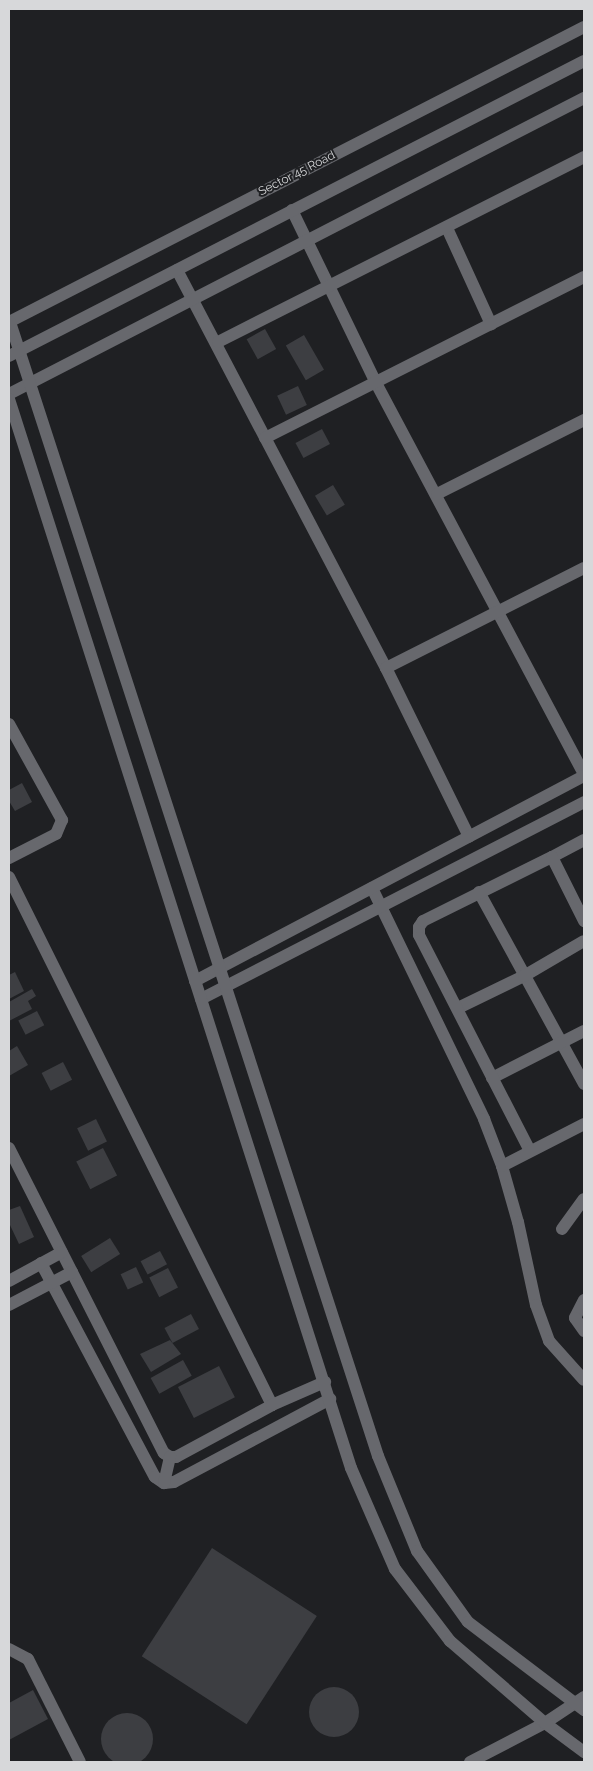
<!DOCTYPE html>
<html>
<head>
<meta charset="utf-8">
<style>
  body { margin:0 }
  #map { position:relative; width:593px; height:1771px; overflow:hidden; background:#1f2023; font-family:Raleway,sans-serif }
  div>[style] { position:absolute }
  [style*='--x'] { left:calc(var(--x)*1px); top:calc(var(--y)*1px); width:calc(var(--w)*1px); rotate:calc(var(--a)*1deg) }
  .building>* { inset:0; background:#3d3e42; transform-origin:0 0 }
  .round { border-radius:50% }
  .street>* { height:12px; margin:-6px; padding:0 6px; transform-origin:6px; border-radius:6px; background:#67686d }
  .secondary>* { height:12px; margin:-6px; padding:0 6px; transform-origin:6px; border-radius:6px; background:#67686d }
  span { translate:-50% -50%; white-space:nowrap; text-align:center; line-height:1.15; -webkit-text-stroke:4px #1f2023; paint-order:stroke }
  .street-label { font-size:12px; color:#d7d8da }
  .frame { position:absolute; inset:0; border:10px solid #d7d8da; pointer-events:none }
</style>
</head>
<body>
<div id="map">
  <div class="building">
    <div style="left:265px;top:329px;width:23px;height:21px;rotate:61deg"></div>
    <div style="left:304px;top:335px;width:40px;height:21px;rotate:60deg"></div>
    <div style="left:298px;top:386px;width:21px;height:23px;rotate:65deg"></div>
    <div style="left:322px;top:429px;width:17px;height:30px;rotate:62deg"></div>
    <div style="left:333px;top:485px;width:23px;height:21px;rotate:59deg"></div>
    <div style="clip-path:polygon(22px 783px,32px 802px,15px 811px,9px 801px,9px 790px)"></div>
    <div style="clip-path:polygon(15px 972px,24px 991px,9px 999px,9px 975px)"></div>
    <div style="clip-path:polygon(32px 989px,36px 996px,28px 1001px,32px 1009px,9px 1021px,9px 1002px)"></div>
    <div style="left:37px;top:1011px;width:16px;height:21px;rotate:63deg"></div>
    <div style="clip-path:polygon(17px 1046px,28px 1065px,9px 1076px,9px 1051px)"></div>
    <div style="left:63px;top:1062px;width:20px;height:24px;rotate:63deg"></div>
    <div style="left:96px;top:1119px;width:25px;height:21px;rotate:64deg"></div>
    <div style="left:103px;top:1148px;width:31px;height:30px;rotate:63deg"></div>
    <div style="clip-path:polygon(20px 1206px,34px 1237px,19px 1244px,9px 1223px,9px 1210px)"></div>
    <div style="left:110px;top:1238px;width:19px;height:34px;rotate:58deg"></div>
    <div style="left:160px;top:1251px;width:15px;height:22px;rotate:62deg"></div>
    <div style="left:136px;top:1267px;width:17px;height:17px;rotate:65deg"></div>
    <div style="left:168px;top:1268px;width:22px;height:21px;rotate:63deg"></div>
    <div style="left:191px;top:1314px;width:17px;height:30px;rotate:62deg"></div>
    <div style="clip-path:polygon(170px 1340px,181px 1354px,151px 1372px,140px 1354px)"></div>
    <div style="left:183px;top:1360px;width:18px;height:37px;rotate:61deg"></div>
    <div style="left:219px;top:1366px;width:35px;height:46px;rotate:63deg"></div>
    <div style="left:212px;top:1548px;width:125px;height:129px;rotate:33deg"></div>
    <div class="round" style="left:309px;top:1687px;width:50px;height:50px"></div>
    <div style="clip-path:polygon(33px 1690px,48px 1719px,9px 1740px,9px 1703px)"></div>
    <div class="round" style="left:101px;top:1713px;width:52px;height:52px"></div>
  </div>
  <div class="street">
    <div style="--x:292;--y:210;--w:192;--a:64.1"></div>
    <div style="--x:376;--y:383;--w:444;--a:62"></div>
    <div style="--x:447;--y:228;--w:106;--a:65.4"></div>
    <div style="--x:177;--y:270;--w:450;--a:62.3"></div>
    <div style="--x:386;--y:668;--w:188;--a:63.8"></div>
    <div style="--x:218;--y:342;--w:410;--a:-26.8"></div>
    <div style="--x:9;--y:394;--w:647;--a:-27.24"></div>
    <div style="--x:265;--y:438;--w:357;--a:-26.8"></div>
    <div style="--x:437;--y:494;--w:165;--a:-26.7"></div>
    <div style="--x:386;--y:668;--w:222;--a:-26.8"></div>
    <div style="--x:9;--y:724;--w:110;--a:61.1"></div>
    <div style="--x:62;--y:820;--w:15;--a:113"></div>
    <div style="--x:56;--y:834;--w:53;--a:152.9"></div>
    <div style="--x:552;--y:857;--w:36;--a:-28"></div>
    <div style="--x:9;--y:877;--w:590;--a:63.52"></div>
    <div style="--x:372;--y:888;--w:257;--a:64.1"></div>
    <div style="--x:484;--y:1119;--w:50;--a:69"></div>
    <div style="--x:502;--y:1166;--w:58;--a:74.1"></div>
    <div style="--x:518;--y:1222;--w:85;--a:77.8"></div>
    <div style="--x:536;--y:1305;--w:38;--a:70"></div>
    <div style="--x:549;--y:1341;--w:52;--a:48.1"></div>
    <div style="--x:479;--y:892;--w:219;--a:61.3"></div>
    <div style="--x:195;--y:981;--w:440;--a:-27.8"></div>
    <div style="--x:201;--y:999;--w:431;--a:-27.2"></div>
    <div style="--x:458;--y:1008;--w:73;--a:-25.9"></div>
    <div style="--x:524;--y:976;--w:69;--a:-30.3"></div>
    <div style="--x:492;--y:1078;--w:103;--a:-27.1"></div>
    <div style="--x:9;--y:1148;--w:342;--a:63.1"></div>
    <div style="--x:164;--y:1453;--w:7;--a:34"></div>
    <div style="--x:170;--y:1457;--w:6;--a:0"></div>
    <div style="--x:176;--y:1457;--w:109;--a:-28.4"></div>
    <div style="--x:272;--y:1405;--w:58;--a:-23.5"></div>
    <div style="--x:530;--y:1151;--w:243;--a:-117.2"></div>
    <div style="--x:419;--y:935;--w:8;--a:-90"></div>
    <div style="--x:419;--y:927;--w:7;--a:-56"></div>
    <div style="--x:423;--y:921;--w:144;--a:-26.4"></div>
    <div style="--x:552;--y:857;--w:72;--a:63.4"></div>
    <div style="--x:502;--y:1166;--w:92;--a:-27.1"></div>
    <div style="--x:562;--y:1229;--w:37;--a:-54"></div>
    <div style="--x:41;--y:1263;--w:242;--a:62"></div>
    <div style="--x:155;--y:1477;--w:11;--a:34"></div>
    <div style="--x:164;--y:1483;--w:10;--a:-6"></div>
    <div style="--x:174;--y:1482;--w:177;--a:-28"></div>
    <div style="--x:9;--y:1281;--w:60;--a:-28.7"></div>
    <div style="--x:584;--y:1300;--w:20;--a:117"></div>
    <div style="--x:575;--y:1318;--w:16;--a:55"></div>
    <div style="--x:9;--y:1305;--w:71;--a:-27.6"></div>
    <div style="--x:164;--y:1483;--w:27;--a:-77"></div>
    <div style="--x:9;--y:1649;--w:21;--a:28"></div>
    <div style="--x:28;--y:1659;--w:115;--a:63.2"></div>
    <div style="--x:470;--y:1762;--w:85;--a:-27.5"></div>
    <div style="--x:545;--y:1723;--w:47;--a:-33.7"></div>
  </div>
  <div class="secondary">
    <div style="--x:9;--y:322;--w:646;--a:-27.16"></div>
    <div style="--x:10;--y:322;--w:1192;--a:72.02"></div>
    <div style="--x:378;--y:1456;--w:103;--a:67.7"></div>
    <div style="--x:417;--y:1551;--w:87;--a:54.3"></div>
    <div style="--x:468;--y:1622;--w:146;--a:37.2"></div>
    <div style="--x:9;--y:356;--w:646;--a:-27.16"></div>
    <div style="--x:9;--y:399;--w:1122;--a:72.26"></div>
    <div style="--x:351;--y:1468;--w:110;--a:66.5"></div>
    <div style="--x:395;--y:1569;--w:91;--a:52.6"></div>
    <div style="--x:450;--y:1641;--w:125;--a:40.8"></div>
    <div style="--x:545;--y:1723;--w:49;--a:36.6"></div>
  </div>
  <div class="street-label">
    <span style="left:297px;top:174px;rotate:-27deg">Sector 45 Road</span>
  </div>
  <div class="frame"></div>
</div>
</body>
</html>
